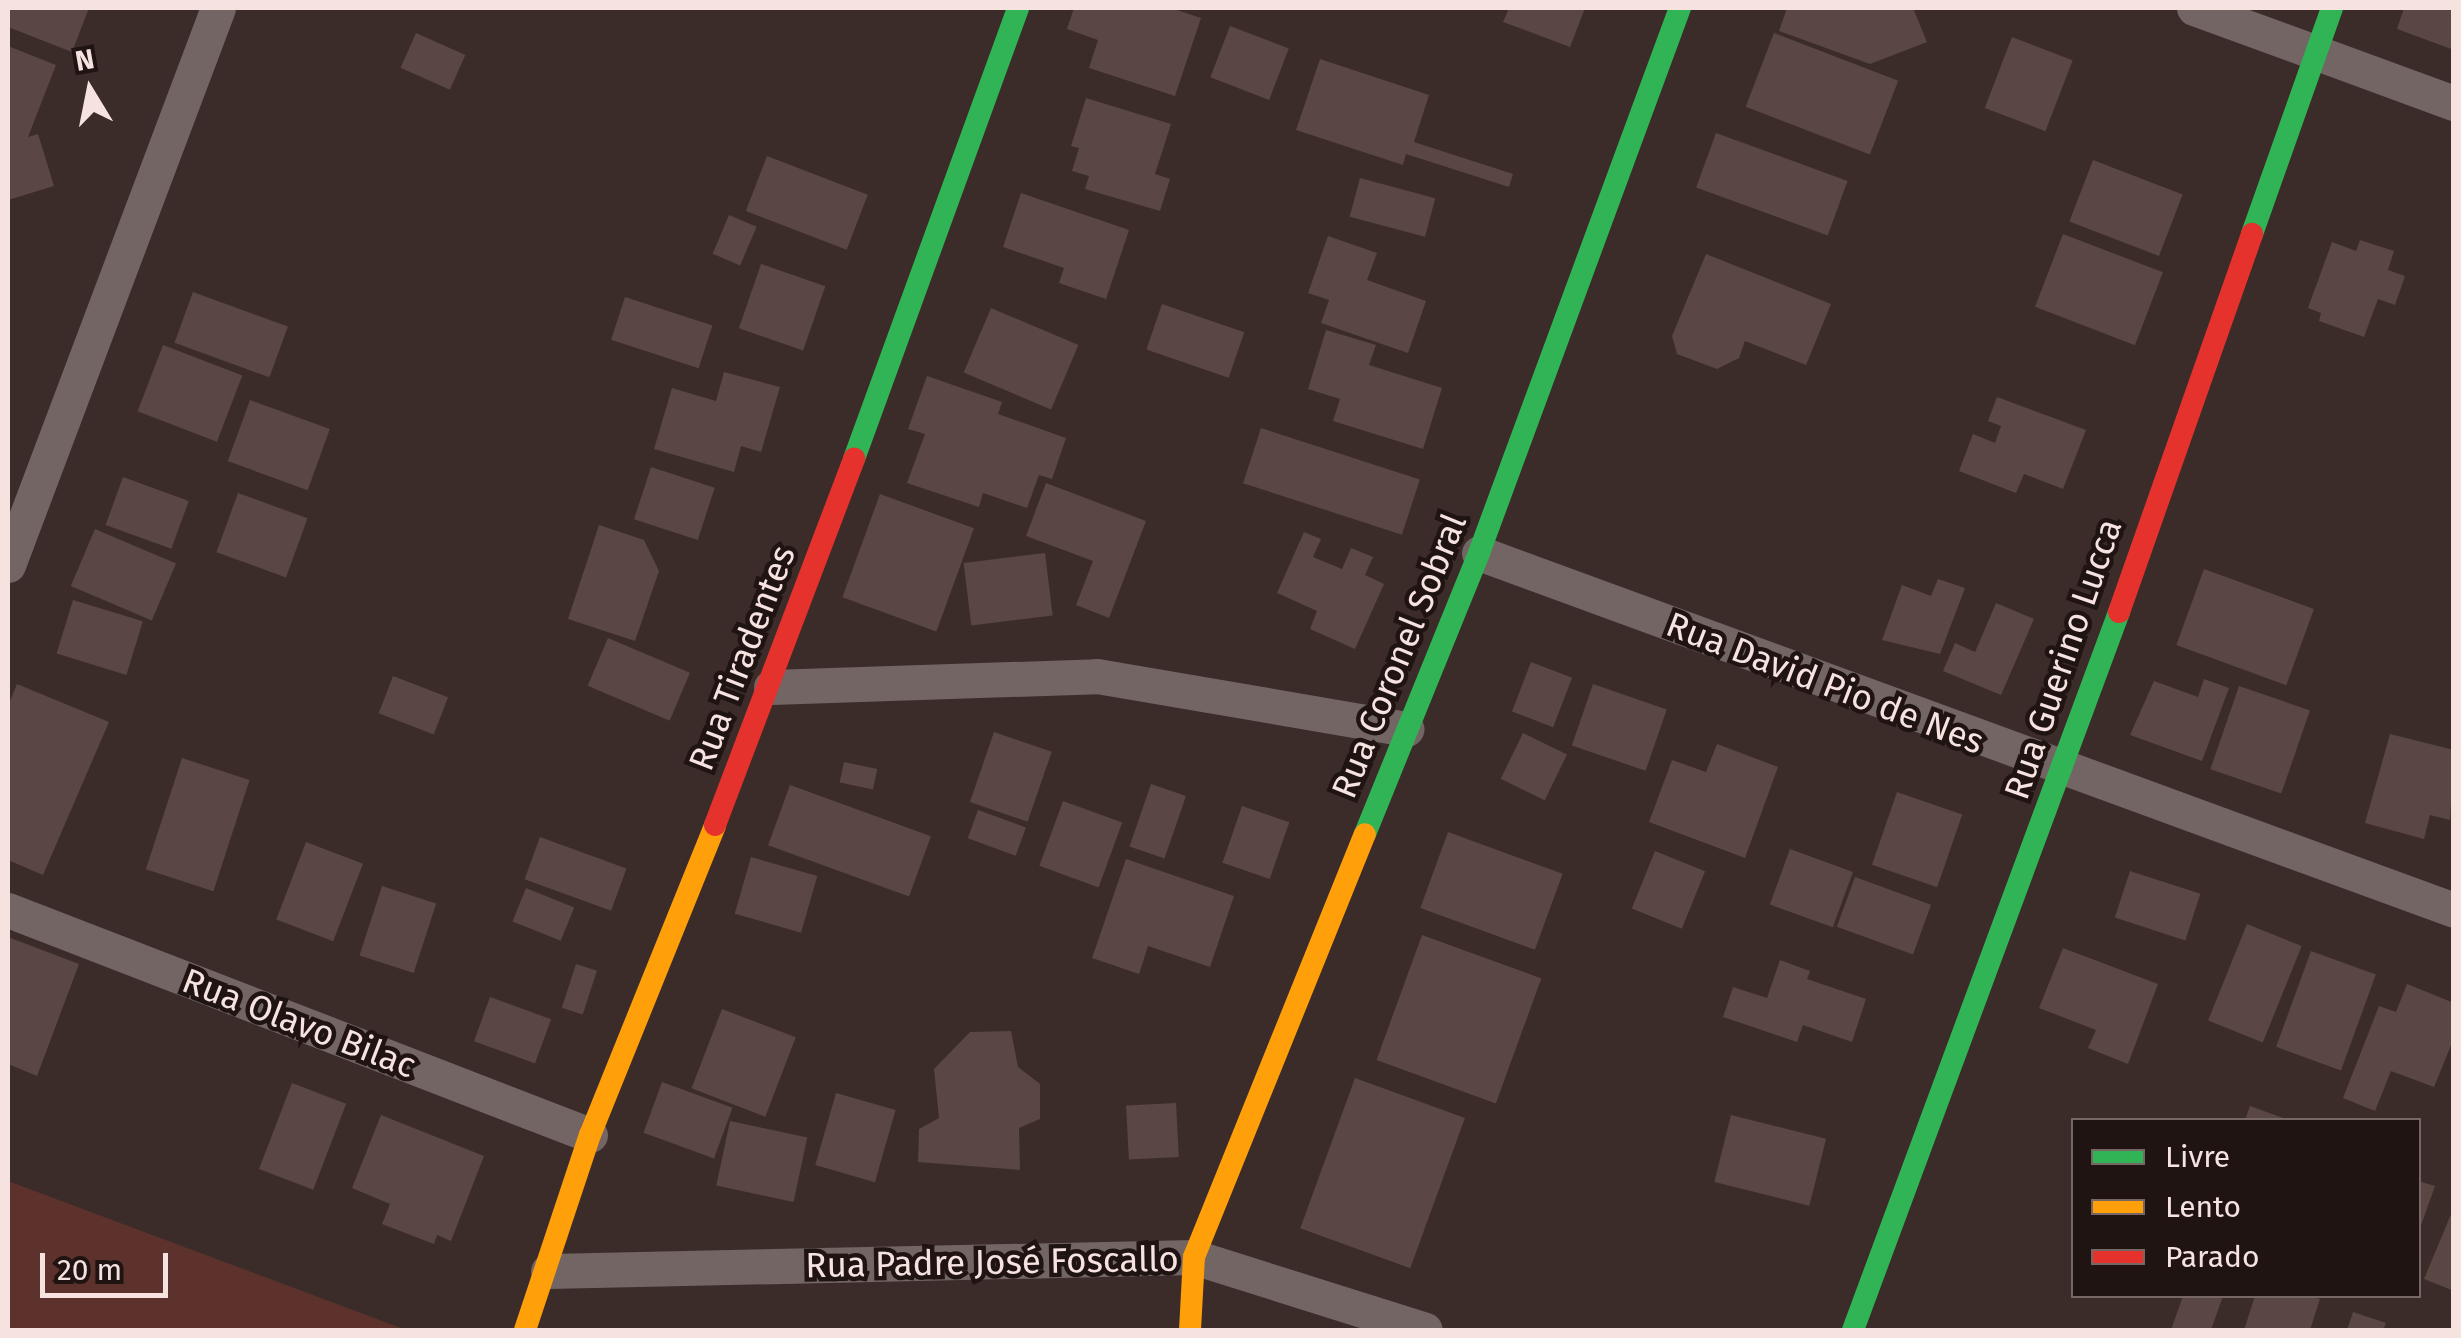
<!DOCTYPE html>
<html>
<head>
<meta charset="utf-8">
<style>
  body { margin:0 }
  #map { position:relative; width:2461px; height:1338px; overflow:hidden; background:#3b2c2a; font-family:"Fira Sans",sans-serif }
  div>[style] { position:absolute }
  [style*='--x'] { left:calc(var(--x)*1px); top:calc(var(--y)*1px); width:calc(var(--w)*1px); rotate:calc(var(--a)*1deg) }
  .green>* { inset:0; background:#5e322c }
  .building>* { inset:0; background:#5a4643; transform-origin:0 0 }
  .street>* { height:35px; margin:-17.5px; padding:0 17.5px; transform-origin:17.5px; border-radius:17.5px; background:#726563 }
  .fast>* { height:22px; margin:-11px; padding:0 11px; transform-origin:11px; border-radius:11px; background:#30b455 }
  .slow>* { height:22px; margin:-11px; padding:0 11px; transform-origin:11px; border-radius:11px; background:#ff9f0a }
  .jam>* { height:22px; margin:-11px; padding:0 11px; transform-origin:11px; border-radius:11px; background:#e5322d }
  span { translate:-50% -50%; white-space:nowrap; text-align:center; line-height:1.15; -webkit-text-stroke:9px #201412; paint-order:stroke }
  .street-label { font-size:35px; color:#f6e3e0 }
  .frame { position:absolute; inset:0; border:10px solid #f6e3e0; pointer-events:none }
  .legend { position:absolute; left:2071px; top:1118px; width:350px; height:180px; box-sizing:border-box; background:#201412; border:2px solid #766764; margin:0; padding:12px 18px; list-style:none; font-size:30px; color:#f6e3e0 }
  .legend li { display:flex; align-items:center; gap:20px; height:50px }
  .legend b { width:50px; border:2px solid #766764 }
  .north { position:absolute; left:40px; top:40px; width:100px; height:100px; -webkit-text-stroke:8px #201412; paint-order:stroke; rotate:350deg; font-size:28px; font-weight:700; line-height:40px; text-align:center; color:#f6e3e0 }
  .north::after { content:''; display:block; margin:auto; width:35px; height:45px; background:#f6e3e0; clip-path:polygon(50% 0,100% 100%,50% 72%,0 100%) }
  .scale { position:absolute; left:40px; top:1253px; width:128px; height:45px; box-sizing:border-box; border:5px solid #f6e3e0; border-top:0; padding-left:12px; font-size:30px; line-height:35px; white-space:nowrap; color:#f6e3e0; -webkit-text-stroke:8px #201412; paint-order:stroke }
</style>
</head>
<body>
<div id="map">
  <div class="green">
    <div style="clip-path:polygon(8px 1181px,406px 1330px,8px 1330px)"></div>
  </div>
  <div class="building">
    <div style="clip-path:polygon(8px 8px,89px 8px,72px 52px,8px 27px)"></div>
    <div style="clip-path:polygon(1074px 8px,1171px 8px,1201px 18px,1175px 96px,1089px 68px,1098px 40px,1067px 29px)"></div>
    <div style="clip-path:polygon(1509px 8px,1585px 8px,1570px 47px,1503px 22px)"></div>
    <div style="clip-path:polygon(1787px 8px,1913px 8px,1927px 42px,1870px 64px,1779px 31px)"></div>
    <div style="clip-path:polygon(2404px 8px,2454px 8px,2454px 50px,2397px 29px)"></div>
    <div style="left:1230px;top:26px;width:63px;height:55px;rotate:21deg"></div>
    <div style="left:416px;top:33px;width:54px;height:38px;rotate:24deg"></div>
    <div style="left:1774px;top:33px;width:133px;height:79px;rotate:21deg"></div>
    <div style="left:2012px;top:37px;width:65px;height:76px;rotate:21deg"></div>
    <div style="clip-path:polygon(8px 46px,56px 65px,28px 137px,38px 134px,54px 186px,8px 200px)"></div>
    <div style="clip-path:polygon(1320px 59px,1429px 95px,1414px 142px,1513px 174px,1509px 187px,1406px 154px,1403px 165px,1296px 130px)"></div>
    <div style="clip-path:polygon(1086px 98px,1171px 124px,1155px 174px,1170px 179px,1160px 211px,1085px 189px,1089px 176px,1072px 171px,1079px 148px,1071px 146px)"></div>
    <div style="left:1716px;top:133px;width:140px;height:58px;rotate:20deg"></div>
    <div style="left:767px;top:156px;width:108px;height:59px;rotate:21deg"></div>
    <div style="left:2093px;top:160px;width:96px;height:66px;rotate:21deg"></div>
    <div style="left:1360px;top:178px;width:78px;height:40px;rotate:15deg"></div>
    <div style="clip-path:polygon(1021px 193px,1129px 230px,1106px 299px,1059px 283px,1064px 268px,1003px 247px)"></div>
    <div style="left:729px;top:215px;width:30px;height:42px;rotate:23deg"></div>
    <div style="left:2063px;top:234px;width:107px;height:78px;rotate:21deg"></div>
    <div style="clip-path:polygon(1328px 236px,1377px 253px,1367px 280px,1426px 301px,1408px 353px,1321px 323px,1329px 300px,1308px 293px)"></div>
    <div style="clip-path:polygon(2360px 240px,2394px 251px,2388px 270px,2405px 276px,2395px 305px,2378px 299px,2364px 337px,2319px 321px,2321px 313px,2308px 308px,2332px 242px,2356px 251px)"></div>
    <div style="clip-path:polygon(1706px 254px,1831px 304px,1806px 365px,1745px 341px,1739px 358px,1717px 369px,1677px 354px,1672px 336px)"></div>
    <div style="left:761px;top:264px;width:68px;height:68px;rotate:19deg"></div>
    <div style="left:193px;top:292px;width:101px;height:54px;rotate:20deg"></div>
    <div style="left:625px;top:297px;width:92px;height:45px;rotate:18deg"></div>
    <div style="left:1162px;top:304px;width:87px;height:48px;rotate:19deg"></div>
    <div style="left:991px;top:308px;width:95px;height:70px;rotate:23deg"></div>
    <div style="clip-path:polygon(1326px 330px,1376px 345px,1369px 365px,1442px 388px,1423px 449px,1333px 421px,1340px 399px,1308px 389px)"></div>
    <div style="left:163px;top:345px;width:85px;height:71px;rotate:21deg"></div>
    <div style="clip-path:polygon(724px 372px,780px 387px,761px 452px,741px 446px,734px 472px,654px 449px,672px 388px,716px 401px)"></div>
    <div style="clip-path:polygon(927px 376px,1002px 402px,998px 414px,1066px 438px,1052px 479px,1039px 475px,1027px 508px,983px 493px,979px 507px,907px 483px,925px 434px,908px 429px)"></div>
    <div style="clip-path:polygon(1997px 397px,2086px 430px,2063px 489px,2024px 474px,2016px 493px,1959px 471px,1973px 434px,1995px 443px,2001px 426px,1988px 421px)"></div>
    <div style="left:250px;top:400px;width:85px;height:65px;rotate:20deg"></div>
    <div style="left:1261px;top:428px;width:167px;height:58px;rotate:18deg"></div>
    <div style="left:651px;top:467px;width:67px;height:55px;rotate:18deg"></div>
    <div style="left:123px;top:477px;width:70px;height:51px;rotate:20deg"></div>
    <div style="clip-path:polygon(1046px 483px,1146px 521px,1109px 618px,1076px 605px,1093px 561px,1026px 536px)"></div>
    <div style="left:238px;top:493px;width:74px;height:63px;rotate:20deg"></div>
    <div style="left:880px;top:494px;width:100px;height:110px;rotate:20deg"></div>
    <div style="clip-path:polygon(599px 525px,644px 540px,659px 571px,635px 641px,568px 619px)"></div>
    <div style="left:95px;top:529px;width:88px;height:62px;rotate:23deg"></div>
    <div style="clip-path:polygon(1304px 532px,1321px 539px,1313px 557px,1342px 569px,1351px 548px,1373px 557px,1365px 575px,1384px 584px,1355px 649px,1310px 629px,1317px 611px,1277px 593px)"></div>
    <div style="left:1045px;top:553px;width:63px;height:82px;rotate:83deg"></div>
    <div style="left:2204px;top:569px;width:117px;height:81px;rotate:20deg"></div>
    <div style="clip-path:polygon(1938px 579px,1965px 588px,1940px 654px,1882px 640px,1902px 585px,1931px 596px)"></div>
    <div style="left:73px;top:600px;width:73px;height:56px;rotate:17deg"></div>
    <div style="clip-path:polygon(1996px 603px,2034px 619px,2001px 695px,1943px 671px,1955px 643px,1975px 652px)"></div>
    <div style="left:608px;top:638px;width:89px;height:52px;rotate:23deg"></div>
    <div style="left:1531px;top:662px;width:44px;height:53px;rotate:21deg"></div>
    <div style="left:393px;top:676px;width:59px;height:40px;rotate:21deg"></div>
    <div style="clip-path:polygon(2204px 679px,2229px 688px,2202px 761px,2130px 735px,2154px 681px,2198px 697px)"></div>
    <div style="clip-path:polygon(17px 684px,109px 722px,43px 875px,8px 860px,8px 706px)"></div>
    <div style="left:1593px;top:684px;width:78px;height:65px;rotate:19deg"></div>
    <div style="left:2239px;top:686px;width:75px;height:88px;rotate:19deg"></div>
    <div style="left:994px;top:732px;width:61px;height:74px;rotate:19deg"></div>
    <div style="left:1523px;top:733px;width:49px;height:51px;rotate:26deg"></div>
    <div style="clip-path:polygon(2390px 734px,2454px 750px,2450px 820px,2430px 815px,2424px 839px,2365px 823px)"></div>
    <div style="clip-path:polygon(1717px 744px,1778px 767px,1745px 858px,1649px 822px,1672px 760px,1706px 772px)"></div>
    <div style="left:182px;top:758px;width:71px;height:117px;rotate:18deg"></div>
    <div style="left:844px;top:762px;width:34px;height:21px;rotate:12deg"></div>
    <div style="left:1151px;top:784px;width:37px;height:66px;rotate:19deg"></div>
    <div style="left:790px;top:785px;width:150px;height:64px;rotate:20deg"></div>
    <div style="left:1897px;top:792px;width:69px;height:77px;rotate:19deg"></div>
    <div style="left:1063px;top:801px;width:63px;height:69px;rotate:20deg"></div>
    <div style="left:1242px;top:806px;width:50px;height:60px;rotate:19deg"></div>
    <div style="left:978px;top:810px;width:51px;height:30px;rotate:20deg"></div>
    <div style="left:1448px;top:832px;width:122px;height:81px;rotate:20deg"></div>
    <div style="left:540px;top:837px;width:92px;height:45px;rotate:20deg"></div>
    <div style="left:306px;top:842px;width:61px;height:83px;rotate:21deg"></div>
    <div style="left:1790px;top:849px;width:67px;height:59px;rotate:20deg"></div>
    <div style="left:1655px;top:851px;width:54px;height:62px;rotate:22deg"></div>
    <div style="left:751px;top:857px;width:69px;height:59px;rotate:16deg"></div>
    <div style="clip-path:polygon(1126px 859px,1234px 896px,1210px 967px,1148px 946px,1139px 974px,1092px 958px)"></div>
    <div style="left:2130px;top:871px;width:74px;height:49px;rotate:18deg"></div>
    <div style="left:1855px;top:877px;width:81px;height:53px;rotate:20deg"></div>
    <div style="left:382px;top:886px;width:57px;height:73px;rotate:18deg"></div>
    <div style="left:526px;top:888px;width:52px;height:36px;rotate:22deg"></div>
    <div style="left:2247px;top:924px;width:59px;height:104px;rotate:22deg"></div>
    <div style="left:1422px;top:935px;width:127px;height:133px;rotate:20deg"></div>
    <div style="clip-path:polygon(8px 937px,79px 964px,37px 1076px,8px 1064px)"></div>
    <div style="clip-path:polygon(2063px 948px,2158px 984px,2128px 1064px,2088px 1048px,2096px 1030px,2039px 1008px)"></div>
    <div style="left:2311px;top:951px;width:69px;height:102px;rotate:20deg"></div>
    <div style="clip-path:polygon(1780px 960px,1810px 971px,1807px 979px,1866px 999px,1852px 1042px,1803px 1025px,1797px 1042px,1723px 1017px,1733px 987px,1767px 998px)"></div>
    <div style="left:576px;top:964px;width:22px;height:46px;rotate:18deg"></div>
    <div style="clip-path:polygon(2407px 984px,2454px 1003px,2454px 1038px,2434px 1087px,2391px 1071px,2375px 1111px,2343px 1098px,2379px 1006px,2396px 1012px)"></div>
    <div style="left:490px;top:997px;width:65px;height:47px;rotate:20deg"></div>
    <div style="left:722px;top:1009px;width:79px;height:85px;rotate:21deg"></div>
    <div style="clip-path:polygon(1011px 1031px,1018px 1067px,1040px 1084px,1040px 1119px,1019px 1128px,1020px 1170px,918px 1162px,919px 1129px,939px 1118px,934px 1069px,970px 1032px)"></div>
    <div style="left:1355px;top:1078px;width:117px;height:160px;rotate:20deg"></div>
    <div style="left:662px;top:1082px;width:75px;height:54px;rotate:20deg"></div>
    <div style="left:292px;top:1083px;width:58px;height:92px;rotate:21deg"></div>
    <div style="left:836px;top:1093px;width:62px;height:75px;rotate:16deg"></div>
    <div style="left:1176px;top:1103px;width:54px;height:50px;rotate:87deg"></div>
    <div style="clip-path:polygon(2250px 1106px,2289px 1120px,2245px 1120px)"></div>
    <div style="clip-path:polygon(381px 1115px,484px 1156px,451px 1241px,437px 1235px,434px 1244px,382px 1224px,390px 1204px,352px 1188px)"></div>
    <div style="left:1731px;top:1115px;width:98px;height:69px;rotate:14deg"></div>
    <div style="left:730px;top:1121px;width:79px;height:66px;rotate:12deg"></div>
    <div style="clip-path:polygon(2418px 1181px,2435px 1186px,2419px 1231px,2418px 1231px)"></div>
    <div style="clip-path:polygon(2454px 1207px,2454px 1291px,2424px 1279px)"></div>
    <div style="clip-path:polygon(2183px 1296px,2223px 1296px,2211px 1330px,2171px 1330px)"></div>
    <div style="clip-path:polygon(2255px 1296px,2309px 1296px,2320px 1299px,2310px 1330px,2244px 1330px)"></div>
    <div style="clip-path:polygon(2353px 1312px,2386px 1323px,2383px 1330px,2347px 1330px)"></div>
  </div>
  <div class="street">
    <div style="--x:2194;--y:8;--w:277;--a:20.1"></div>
    <div style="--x:1479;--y:553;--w:1038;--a:20.11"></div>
    <div style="--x:8;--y:565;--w:595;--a:-69.34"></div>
    <div style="--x:771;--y:687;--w:326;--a:-1.9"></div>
    <div style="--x:1097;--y:676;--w:314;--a:9.7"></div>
    <div style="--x:8;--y:910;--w:624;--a:21.14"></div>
    <div style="--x:548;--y:1271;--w:646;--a:-1.24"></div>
    <div style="--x:1194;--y:1257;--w:242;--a:17.5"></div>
  </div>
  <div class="fast">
    <div style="--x:2252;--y:234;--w:240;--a:-70.5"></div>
    <div style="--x:854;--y:459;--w:480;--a:-70"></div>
    <div style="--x:1365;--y:834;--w:303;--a:-67.9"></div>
    <div style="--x:1479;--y:553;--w:581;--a:-69.76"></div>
    <div style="--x:1853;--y:1330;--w:766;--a:-69.67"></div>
  </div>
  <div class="slow">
    <div style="--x:525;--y:1330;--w:206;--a:-71.6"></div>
    <div style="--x:590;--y:1135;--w:334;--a:-68"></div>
    <div style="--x:1190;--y:1330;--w:73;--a:-86.9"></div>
    <div style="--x:1194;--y:1257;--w:456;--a:-68"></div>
  </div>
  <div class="jam">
    <div style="--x:2119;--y:612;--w:401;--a:-70.6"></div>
    <div style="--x:715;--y:825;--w:392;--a:-69.2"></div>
  </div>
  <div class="street-label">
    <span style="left:1399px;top:656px;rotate:-68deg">Rua Coronel Sobral</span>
    <span style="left:742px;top:658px;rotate:-69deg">Rua Tiradentes</span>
    <span style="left:2063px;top:659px;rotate:-71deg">Rua Guerino Lucca</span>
    <span style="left:1825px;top:683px;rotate:21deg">Rua David Pio de Nes</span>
    <span style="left:299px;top:1023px;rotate:21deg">Rua Olavo Bilac</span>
    <span style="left:992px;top:1262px;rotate:-1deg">Rua Padre José Foscallo</span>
  </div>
  <div class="frame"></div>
  <ul class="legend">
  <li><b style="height:12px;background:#30b455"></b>Livre</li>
  <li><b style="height:12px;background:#ff9f0a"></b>Lento</li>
  <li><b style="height:12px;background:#e5322d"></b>Parado</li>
  </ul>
  <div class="north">N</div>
  <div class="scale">20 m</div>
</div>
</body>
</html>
